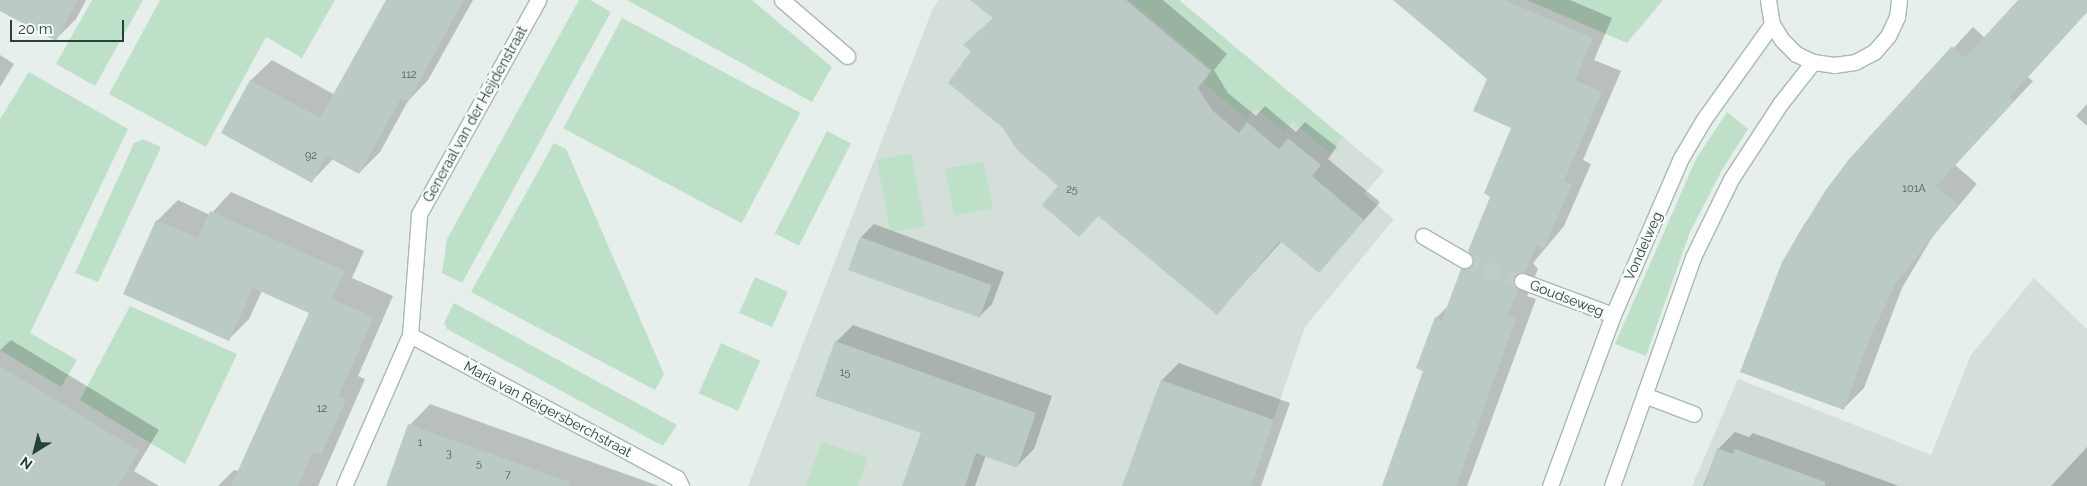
<!DOCTYPE html>
<html>
<head>
<meta charset="utf-8">
<style>
  body { margin:0 }
  #map { position:relative; width:2087px; height:486px; overflow:hidden; background:#e6efeb; font-family:Raleway,sans-serif }
  div>[style] { position:absolute }
  [style*='--x'] { left:calc(var(--x)*1px); top:calc(var(--y)*1px); width:calc(var(--w)*1px); rotate:calc(var(--a)*1deg) }
  .built>* { inset:0; background:#d4dfda }
  .green>* { inset:0; background:#bfe0c8; transform-origin:0 0 }
  .shadow>* { inset:0; background:#0003 }
  .building>* { inset:0; background:#bbcac4; transform-origin:0 0 }
  .street-tunnel>* { height:15px; margin-top:-7.5px; transform-origin:0; background:repeating-linear-gradient(90deg,#bfccc8 0 15px,transparent 0 23px) }
  .roads { filter:drop-shadow(1px 0 #a8b8b2) drop-shadow(-1px 0 #a8b8b2) drop-shadow(0 1px #a8b8b2) drop-shadow(0 -1px #a8b8b2) }
  .street>* { height:15px; margin:-7.5px; padding:0 7.5px; transform-origin:7.5px; border-radius:7.5px; background:#fff }
  .secondary>* { height:15px; margin:-7.5px; padding:0 7.5px; transform-origin:7.5px; border-radius:7.5px; background:#fff }
  span { translate:-50% -50%; white-space:nowrap; text-align:center; line-height:1.15; -webkit-text-stroke:4.5px #f7fbf9; paint-order:stroke }
  .number-label { font-size:11px; color:#4a645c }
  .number-label span { -webkit-text-stroke-width:0 }
  .street-label { font-size:14px; color:#24423a }
  .north { position:absolute; left:10px; top:426px; width:50px; height:50px; -webkit-text-stroke:4px #f7fbf9; paint-order:stroke; rotate:216deg; font-size:14px; font-weight:700; line-height:20px; text-align:center; color:#24423a }
  .north::after { content:''; display:block; margin:auto; width:18px; height:22px; background:#24423a; clip-path:polygon(50% 0,100% 100%,50% 72%,0 100%) }
  .scale { position:absolute; left:10px; top:20px; width:114px; height:22px; box-sizing:border-box; border:2px solid #24423a; border-top:0; padding-left:6px; font-size:15px; line-height:18px; white-space:nowrap; color:#24423a; -webkit-text-stroke:4px #f7fbf9; paint-order:stroke }
</style>
</head>
<body>
<div id="map">
  <div class="built">
    <div style="clip-path:polygon(939px 0,1179px 0,1384px 171px,1364px 194px,1394px 219px,1305px 327px,1251px 486px,748px 486px,933px 8px)"></div>
    <div style="clip-path:polygon(2034px 278px,2087px 329px,2087px 486px,1692px 486px,1738px 379px,1931px 455px,1971px 355px)"></div>
  </div>
  <div class="green">
    <div style="clip-path:polygon(92px 0,143px 0,95px 86px,56px 64px)"></div>
    <div style="clip-path:polygon(160px 0,335px 0,302px 58px,266px 37px,206px 147px,109px 94px)"></div>
    <div style="clip-path:polygon(579px 0,590px 0,611px 12px,462px 283px,442px 273px,447px 239px)"></div>
    <div style="clip-path:polygon(627px 0,752px 0,832px 67px,812px 102px)"></div>
    <div style="clip-path:polygon(1129px 0,1179px 0,1343px 137px,1330px 153px,1293px 122px,1285px 132px,1256px 108px,1246px 119px,1204px 83px,1213px 70px)"></div>
    <div style="clip-path:polygon(1527px 0,1663px 0,1627px 43px)"></div>
    <div style="left:622px;top:18px;width:202px;height:125px;rotate:28deg"></div>
    <div style="clip-path:polygon(29px 72px,128px 129px,30px 333px,77px 360px,61px 387px,0 350px,0 119px)"></div>
    <div style="clip-path:polygon(1727px 112px,1748px 129px,1722px 170px,1690px 232px,1646px 356px,1615px 344px,1696px 159px)"></div>
    <div style="left:827px;top:131px;width:27px;height:115px;rotate:27deg"></div>
    <div style="clip-path:polygon(143px 139px,161px 147px,98px 282px,75px 273px,134px 143px)"></div>
    <div style="clip-path:polygon(554px 143px,566px 149px,664px 374px,655px 390px,471px 292px)"></div>
    <div style="left:911px;top:153px;width:74px;height:35px;rotate:79deg"></div>
    <div style="left:983px;top:161px;width:48px;height:39px;rotate:78deg"></div>
    <div style="left:755px;top:277px;width:36px;height:39px;rotate:24deg"></div>
    <div style="clip-path:polygon(454px 303px,489px 322px,677px 425px,663px 446px,447px 329px,444px 323px)"></div>
    <div style="clip-path:polygon(130px 306px,237px 354px,185px 464px,80px 400px)"></div>
    <div style="left:721px;top:343px;width:43px;height:55px;rotate:24deg"></div>
    <div style="clip-path:polygon(822px 442px,868px 458px,858px 486px,806px 486px)"></div>
  </div>
  <div class="shadow">
    <div style="clip-path:polygon(0 0,86px 0,76px 19px,55px 40px,0 9px)"></div>
    <div style="clip-path:polygon(387px 0,473px 0,428px 80px,408px 101px,380px 152px,359px 173px,333px 159px,312px 181px,223px 132px,251px 80px,272px 60px,335px 95px)"></div>
    <div style="clip-path:polygon(990px 0,1163px 0,1227px 54px,1214px 70px,1228px 93px,1256px 116px,1265px 106px,1296px 132px,1305px 122px,1337px 147px,1328px 159px,1380px 202px,1319px 272px,1282px 241px,1217px 313px,1099px 215px,1079px 236px,994px 18px)"></div>
    <div style="clip-path:polygon(1394px 0,1570px 0,1612px 18px,1594px 60px,1621px 71px,1583px 160px,1591px 164px,1564px 226px,1533px 263px,1538px 269px,1527px 296px,1536px 299px,1467px 486px,1383px 486px,1425px 370px,1436px 318px,1449px 305px,1462px 269px,1474px 258px,1513px 128px,1488px 79px)"></div>
    <div style="clip-path:polygon(2019px 0,2087px 0,2087px 12px,2028px 77px,2033px 81px,1955px 165px,1977px 184px,1933px 236px,1902px 288px,1864px 388px,1844px 408px,1783px 262px,1803px 226px,1851px 159px,1973px 27px,1985px 38px)"></div>
    <div style="clip-path:polygon(0 55px,14px 64px,0 87px)"></div>
    <div style="clip-path:polygon(2087px 104px,2087px 126px,2076px 116px)"></div>
    <div style="clip-path:polygon(231px 192px,364px 251px,352px 278px,393px 296px,358px 376px,365px 379px,318px 486px,218px 486px,234px 470px,239px 471px,310px 312px,262px 291px,249px 319px,229px 339px,157px 221px,178px 200px,210px 215px)"></div>
    <div style="clip-path:polygon(874px 224px,1004px 272px,992px 304px,979px 317px,861px 237px)"></div>
    <div style="clip-path:polygon(853px 325px,1052px 396px,1034px 449px,1017px 466px,986px 455px,975px 486px,904px 486px,923px 432px,836px 342px)"></div>
    <div style="clip-path:polygon(11px 340px,159px 430px,134px 471px,159px 486px,0 486px,0 350px)"></div>
    <div style="clip-path:polygon(1179px 363px,1290px 403px,1261px 486px,1124px 486px,1162px 380px)"></div>
    <div style="clip-path:polygon(430px 404px,659px 486px,388px 486px,410px 425px)"></div>
    <div style="clip-path:polygon(1735px 432px,1749px 437px,1753px 433px,1899px 486px,1703px 486px,1718px 449px)"></div>
    <div style="clip-path:polygon(2087px 447px,2087px 486px,2051px 486px)"></div>
  </div>
  <div class="building">
    <div style="clip-path:polygon(0 0,78px 0,56px 41px,0 11px)"></div>
    <div style="clip-path:polygon(386px 0,464px 0,408px 102px,401px 98px,359px 174px,326px 156px,312px 183px,221px 133px,250px 80px,320px 118px)"></div>
    <div style="clip-path:polygon(970px 0,1126px 0,1211px 71px,1198px 88px,1212px 110px,1239px 133px,1247px 122px,1279px 149px,1288px 138px,1321px 165px,1312px 176px,1364px 220px,1319px 273px,1280px 241px,1217px 315px,1098px 216px,1079px 237px,1042px 205px,1058px 186px,1018px 151px,1002px 127px,948px 83px,971px 51px,963px 45px,993px 18px)"></div>
    <div style="clip-path:polygon(1393px 0,1504px 0,1593px 38px,1575px 80px,1602px 92px,1564px 181px,1572px 184px,1544px 248px,1537px 245px,1525px 272px,1513px 277px,1513px 283px,1518px 289px,1508px 316px,1516px 319px,1456px 486px,1382px 486px,1423px 371px,1416px 368px,1435px 317px,1442px 320px,1461px 269px,1472px 264px,1472px 256px,1468px 251px,1490px 197px,1484px 193px,1511px 128px,1473px 111px,1487px 79px)"></div>
    <div style="clip-path:polygon(2018px 0,2087px 0,2087px 12px,2009px 97px,2014px 101px,1936px 186px,1958px 205px,1896px 283px,1870px 337px,1844px 410px,1740px 372px,1782px 262px,1825px 191px,1850px 158px,1952px 46px,1965px 58px)"></div>
    <div style="clip-path:polygon(210px 211px,345px 271px,332px 299px,374px 317px,338px 397px,346px 400px,321px 455px,313px 452px,298px 486px,231px 486px,309px 313px,253px 288px,229px 341px,123px 294px,156px 220px,198px 238px)"></div>
    <div style="left:860px;top:237px;width:140px;height:35px;rotate:20deg"></div>
    <div style="clip-path:polygon(835px 341px,1036px 413px,1017px 468px,976px 453px,965px 486px,902px 486px,921px 433px,815px 396px)"></div>
    <div style="clip-path:polygon(0 366px,139px 451px,118px 486px,0 486px)"></div>
    <div style="clip-path:polygon(1161px 380px,1274px 420px,1251px 486px,1122px 486px)"></div>
    <div style="clip-path:polygon(408px 424px,570px 482px,569px 486px,386px 486px)"></div>
    <div style="clip-path:polygon(1717px 448px,1733px 454px,1735px 449px,1825px 482px,1825px 486px,1704px 486px)"></div>
  </div>
  <div class="street-tunnel">
    <div style="--x:1464;--y:260;--w:62;--a:19.9"></div>
  </div>
  <div class="roads">
    <div class="street">
      <div style="--x:782;--y:0;--w:86;--a:40.7"></div>
      <div style="--x:1423;--y:236;--w:48;--a:30.3"></div>
      <div style="--x:1522;--y:281;--w:97;--a:20.5"></div>
      <div style="--x:410;--y:335;--w:303;--a:28.2"></div>
      <div style="--x:677;--y:478;--w:9;--a:63"></div>
      <div style="--x:1644;--y:395;--w:53;--a:20.8"></div>
      <div style="--x:344;--y:486;--w:165;--a:-66.4"></div>
      <div style="--x:410;--y:335;--w:121;--a:-85.7"></div>
      <div style="--x:419;--y:214;--w:245;--a:-60.9"></div>
    </div>
    <div class="secondary">
      <div style="--x:1768;--y:0;--w:24;--a:81"></div>
      <div style="--x:1772;--y:24;--w:19;--a:58"></div>
      <div style="--x:1782;--y:40;--w:20;--a:45"></div>
      <div style="--x:1796;--y:54;--w:19;--a:25"></div>
      <div style="--x:1813;--y:62;--w:21;--a:8"></div>
      <div style="--x:1834;--y:65;--w:21;--a:-8"></div>
      <div style="--x:1855;--y:62;--w:21;--a:-28"></div>
      <div style="--x:1874;--y:52;--w:21;--a:-49"></div>
      <div style="--x:1888;--y:36;--w:21;--a:-65"></div>
      <div style="--x:1897;--y:17;--w:17;--a:-83"></div>
      <div style="--x:1550;--y:486;--w:182;--a:-69.8"></div>
      <div style="--x:1613;--y:315;--w:171;--a:-66.6"></div>
      <div style="--x:1681;--y:158;--w:45;--a:-59.5"></div>
      <div style="--x:1704;--y:119;--w:117;--a:-54.4"></div>
      <div style="--x:1612;--y:486;--w:243;--a:-70.5"></div>
      <div style="--x:1693;--y:257;--w:87;--a:-64"></div>
      <div style="--x:1731;--y:179;--w:90;--a:-56.8"></div>
      <div style="--x:1780;--y:104;--w:53;--a:-51.8"></div>
    </div>
  </div>
  <div class="number-label">
    <span style="left:409px;top:75px">112</span>
    <span style="left:311px;top:156px">92</span>
    <span style="left:1914px;top:189px">101A</span>
    <span style="left:1072px;top:190px">25</span>
    <span style="left:845px;top:373px">15</span>
    <span style="left:322px;top:409px">12</span>
    <span style="left:420px;top:443px">1</span>
    <span style="left:449px;top:454px">3</span>
    <span style="left:479px;top:464px">5</span>
    <span style="left:508px;top:475px">7</span>
  </div>
  <div class="street-label">
    <span style="left:475px;top:114px;rotate:-61deg">Generaal van der Heijdenstraat</span>
    <span style="left:1643px;top:246px;rotate:-66deg">Vondelweg</span>
    <span style="left:1567px;top:298px;rotate:21deg">Goudseweg</span>
    <span style="left:548px;top:409px;rotate:28deg">Maria van Reigersberchstraat</span>
  </div>
  <div class="north">N</div>
  <div class="scale">20 m</div>
</div>
</body>
</html>
